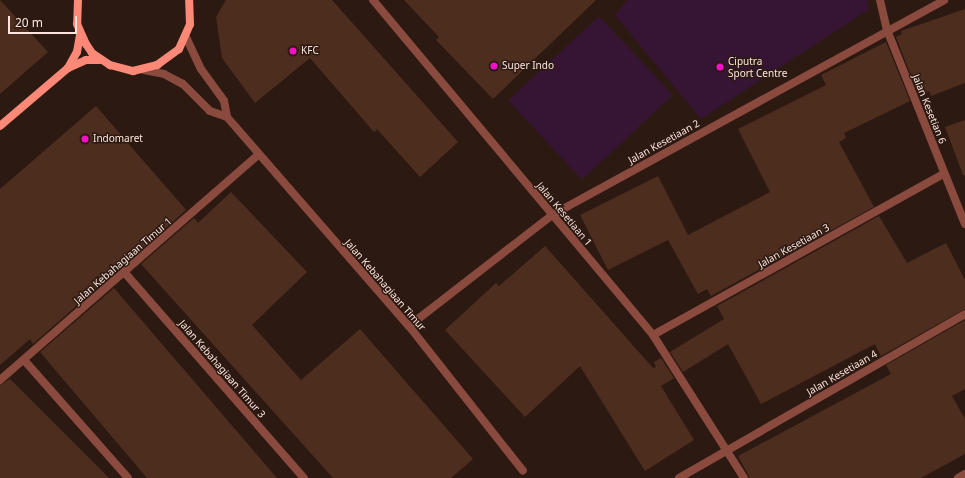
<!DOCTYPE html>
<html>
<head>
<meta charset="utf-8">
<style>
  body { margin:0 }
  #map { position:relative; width:965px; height:478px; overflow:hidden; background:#2c1a12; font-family:"Noto Sans",sans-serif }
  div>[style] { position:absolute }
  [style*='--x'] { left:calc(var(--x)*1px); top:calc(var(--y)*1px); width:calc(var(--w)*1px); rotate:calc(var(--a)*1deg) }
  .green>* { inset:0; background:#361534; transform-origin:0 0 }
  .building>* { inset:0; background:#4d2d1e }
  .street>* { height:8px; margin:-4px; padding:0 4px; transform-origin:4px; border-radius:4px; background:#8a4a3e }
  .secondary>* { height:8px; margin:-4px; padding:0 4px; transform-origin:4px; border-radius:4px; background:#fc8977 }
  .dots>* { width:11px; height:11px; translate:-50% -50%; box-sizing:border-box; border:2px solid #2c1a12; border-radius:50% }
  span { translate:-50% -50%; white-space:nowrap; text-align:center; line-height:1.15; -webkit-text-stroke:3px #2c1a12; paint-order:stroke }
  .poi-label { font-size:10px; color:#fee5de }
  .left { translate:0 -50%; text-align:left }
  .street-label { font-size:10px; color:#fee5de }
  .scale { position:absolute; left:8px; top:16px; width:69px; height:18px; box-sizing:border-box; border:2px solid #fee5de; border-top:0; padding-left:5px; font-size:12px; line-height:14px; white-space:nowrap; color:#fee5de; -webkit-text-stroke:3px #2c1a12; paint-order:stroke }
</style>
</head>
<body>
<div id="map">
  <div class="green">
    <div style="clip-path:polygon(627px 0,867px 0,869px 9px,701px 119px,615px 15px)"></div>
    <div style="left:599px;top:16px;width:108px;height:124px;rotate:47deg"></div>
  </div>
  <div class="building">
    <div style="clip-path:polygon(0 0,48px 52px,0 94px)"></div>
    <div style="clip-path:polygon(226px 0,332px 0,458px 142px,420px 177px,377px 129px,374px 132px,310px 58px,255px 103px,222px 58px,216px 17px)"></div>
    <div style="clip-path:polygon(404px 0,596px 0,493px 99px,436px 40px,439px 37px)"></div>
    <div style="clip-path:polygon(965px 9px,965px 83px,931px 96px,929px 91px,919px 96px,896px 37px,902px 34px,901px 31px)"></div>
    <div style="clip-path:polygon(886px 42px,910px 101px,844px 133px,846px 138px,839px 142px,874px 207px,711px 296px,707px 289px,698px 294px,668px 240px,608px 270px,580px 215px,658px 176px,688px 235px,770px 192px,738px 129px,826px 85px,821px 75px)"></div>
    <div style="clip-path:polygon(96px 106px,186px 210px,134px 256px,130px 252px,104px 275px,107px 279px,33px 344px,30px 339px,0 365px,0 189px)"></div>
    <div style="clip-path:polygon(965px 120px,965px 175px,963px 175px,945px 127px)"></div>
    <div style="clip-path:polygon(231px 192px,307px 272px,252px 325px,301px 380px,360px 329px,473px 459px,451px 478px,333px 478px,141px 264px,194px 218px,198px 223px)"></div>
    <div style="clip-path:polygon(879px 216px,907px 263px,946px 243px,965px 280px,965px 309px,881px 356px,875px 344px,761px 404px,728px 344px,683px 372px,670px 352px,724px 319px,717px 306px)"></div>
    <div style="clip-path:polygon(545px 246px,653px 368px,656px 367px,654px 362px,661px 358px,674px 378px,661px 386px,694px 440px,645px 471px,580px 366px,525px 417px,445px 330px,496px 283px,499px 286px)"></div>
    <div style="clip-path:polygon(114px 288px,241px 436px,277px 478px,147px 478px,40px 352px)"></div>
    <div style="clip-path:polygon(965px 320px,965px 389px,952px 396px,965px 419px,965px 454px,921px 478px,750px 478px,738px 456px,891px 374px,886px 365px)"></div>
    <div style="clip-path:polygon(10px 379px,109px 478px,0 478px,0 385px)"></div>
  </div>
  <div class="street">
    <div style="--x:373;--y:0;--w:437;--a:50.1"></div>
    <div style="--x:653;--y:335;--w:169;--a:57.5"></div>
    <div style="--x:880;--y:0;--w:31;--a:77"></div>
    <div style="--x:887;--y:30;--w:209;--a:68.1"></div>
    <div style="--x:186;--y:37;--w:35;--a:65"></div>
    <div style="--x:201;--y:69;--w:39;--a:54"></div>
    <div style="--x:224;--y:101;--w:16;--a:79"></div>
    <div style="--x:227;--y:117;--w:277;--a:49"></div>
    <div style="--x:409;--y:326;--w:184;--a:51.8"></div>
    <div style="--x:144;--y:70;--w:20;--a:11"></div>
    <div style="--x:164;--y:74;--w:21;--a:28"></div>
    <div style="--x:183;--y:84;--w:38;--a:45"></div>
    <div style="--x:210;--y:111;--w:18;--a:19"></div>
    <div style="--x:125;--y:273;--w:272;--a:48.9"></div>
    <div style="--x:409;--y:326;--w:181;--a:-37.8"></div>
    <div style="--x:552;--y:215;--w:447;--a:-28.7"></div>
    <div style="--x:653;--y:335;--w:333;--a:-29"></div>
    <div style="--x:24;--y:360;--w:157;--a:48.6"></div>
    <div style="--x:0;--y:380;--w:342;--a:-41.1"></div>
    <div style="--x:679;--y:478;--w:330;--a:-29.8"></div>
    <div style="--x:958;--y:478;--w:8;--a:-30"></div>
  </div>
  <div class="secondary">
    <div style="--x:78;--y:0;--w:24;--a:92"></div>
    <div style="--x:77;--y:24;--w:22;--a:66"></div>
    <div style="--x:86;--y:44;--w:11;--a:56"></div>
    <div style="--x:92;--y:53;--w:22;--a:34"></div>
    <div style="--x:110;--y:65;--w:24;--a:15"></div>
    <div style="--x:133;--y:71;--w:25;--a:-14"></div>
    <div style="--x:157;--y:65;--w:27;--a:-36"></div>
    <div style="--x:179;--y:49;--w:27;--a:-66"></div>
    <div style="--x:190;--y:24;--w:24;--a:-92"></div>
    <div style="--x:68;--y:68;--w:20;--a:-24"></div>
    <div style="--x:86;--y:60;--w:14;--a:0"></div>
    <div style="--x:0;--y:126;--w:89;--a:-40.5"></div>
    <div style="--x:68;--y:68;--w:18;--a:-61"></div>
    <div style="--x:77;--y:52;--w:17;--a:-80"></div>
  </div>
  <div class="dots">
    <div style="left:293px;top:51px;background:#fb0ec9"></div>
    <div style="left:494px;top:66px;background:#fb0ec9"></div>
    <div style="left:720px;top:67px;background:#fb0ec9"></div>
    <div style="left:85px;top:139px;background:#fb0ec9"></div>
  </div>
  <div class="poi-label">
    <span class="left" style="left:301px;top:51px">KFC</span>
    <span class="left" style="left:728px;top:67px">Ciputra<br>Sport Centre</span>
    <span class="left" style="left:502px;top:66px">Super Indo</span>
    <span class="left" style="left:93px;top:139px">Indomaret</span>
  </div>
  <div class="street-label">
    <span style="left:929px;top:109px;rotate:68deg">Jalan Kesetian 6</span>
    <span style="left:664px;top:142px;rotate:-29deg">Jalan Kesetiaan 2</span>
    <span style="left:564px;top:214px;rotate:50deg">Jalan Kesetiaan 1</span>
    <span style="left:794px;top:246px;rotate:-29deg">Jalan Kesetiaan 3</span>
    <span style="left:123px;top:261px;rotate:-41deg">Jalan Kebahagiaan Timur 1</span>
    <span style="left:385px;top:285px;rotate:49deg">Jalan Kebahagiaan Timur</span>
    <span style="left:222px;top:369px;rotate:49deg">Jalan Kebahagiaan Timur 3</span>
    <span style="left:842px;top:373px;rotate:-30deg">Jalan Kesetiaan 4</span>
  </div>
  <div class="scale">20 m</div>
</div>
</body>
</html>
